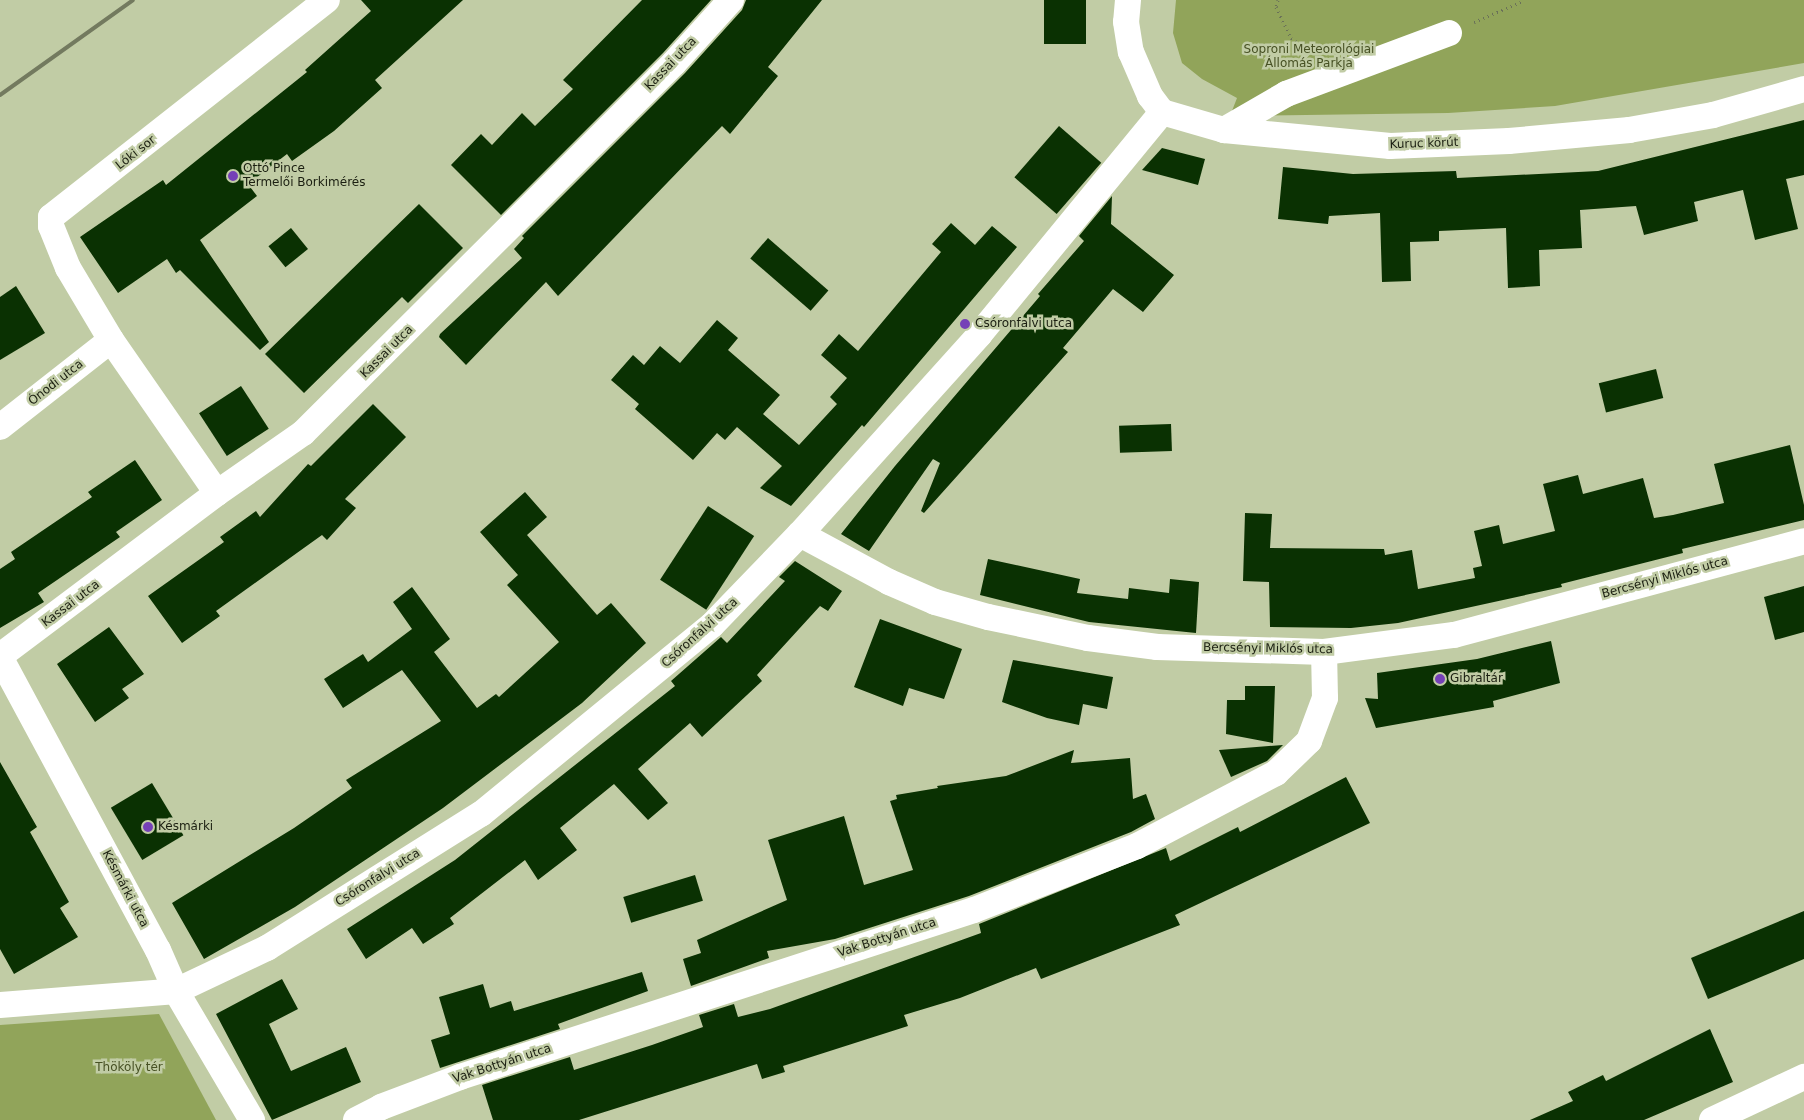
<!DOCTYPE html>
<html>
<head>
<meta charset="utf-8">
<style>
  body { margin:0 }
  #map { position:relative; width:1804px; height:1120px; overflow:hidden; background:#c1cca5; font-family:"DejaVu Sans",sans-serif }
  div>[style] { position:absolute }
  [style*='--x'] { left:calc(var(--x)*1px); top:calc(var(--y)*1px); width:calc(var(--w)*1px); rotate:calc(var(--a)*1deg) }
  .green>* { inset:0; background:#91a45a }
  .building>* { inset:0; background:#0a3102; transform-origin:0 0 }
  .path>* { height:3px; margin-top:-1.5px; transform-origin:0; background:repeating-linear-gradient(90deg,#6a7158 0 1px,transparent 0 5px) }
  .street>* { height:26px; margin:-13px; padding:0 13px; transform-origin:13px; border-radius:13px; background:#fff }
  .rail>* { height:4px; margin:-2px; padding:0 2px; transform-origin:2px; border-radius:2px; background:#737a5f }
  .dots>* { width:14px; height:14px; translate:-50% -50%; box-sizing:border-box; border:2px solid #c1cca5; border-radius:50% }
  span { translate:-50% -50%; white-space:nowrap; text-align:center; line-height:1.15; -webkit-text-stroke:5px #c1cca5; paint-order:stroke }
  .park-label { font-size:12px; color:#475124 }
  .street-label { font-size:12px; color:#1b1f11 }
  .poi-label { font-size:12px; color:#1b1f11 }
  .left { translate:0 -50%; text-align:left }
</style>
</head>
<body>
<div id="map">
  <div class="green">
    <div style="clip-path:polygon(1176px 0,1804px 0,1804px 63px,1555px 106px,1448px 113px,1230px 116px,1237px 98px,1202px 79px,1182px 63px,1173px 33px)"></div>
    <div style="clip-path:polygon(159px 1014px,216px 1120px,0 1120px,0 1025px)"></div>
  </div>
  <div class="building">
    <div style="clip-path:polygon(361px 0,463px 0,375px 80px,382px 88px,334px 131px,292px 161px,287px 154px,248px 184px,257px 196px,200px 240px,269px 342px,260px 350px,180px 270px,176px 273px,167px 259px,118px 293px,80px 237px,163px 180px,166px 185px,307px 72px,305px 70px,371px 11px)"></div>
    <div style="clip-path:polygon(642px 0,711px 0,663px 53px,501px 215px,451px 165px,481px 134px,492px 145px,522px 113px,535px 126px,573px 89px,563px 80px)"></div>
    <div style="clip-path:polygon(746px 0,822px 0,768px 67px,778px 76px,730px 134px,722px 126px,558px 296px,546px 282px,466px 365px,439px 337px,440px 334px,522px 258px,514px 249px,524px 238px,522px 236px,685px 73px,742px 10px)"></div>
    <div style="left:1044px;top:0;width:42px;height:44px"></div>
    <div style="clip-path:polygon(1804px 120px,1804px 175px,1786px 179px,1798px 229px,1755px 240px,1743px 190px,1694px 202px,1698px 221px,1644px 235px,1636px 206px,1580px 210px,1582px 248px,1539px 250px,1540px 286px,1508px 288px,1506px 228px,1439px 231px,1439px 241px,1410px 242px,1411px 281px,1382px 282px,1380px 213px,1329px 216px,1328px 224px,1278px 219px,1283px 167px,1353px 174px,1456px 171px,1457px 178px,1598px 171px)"></div>
    <div style="left:1059px;top:126px;width:56px;height:68px;rotate:41deg"></div>
    <div style="clip-path:polygon(1162px 148px,1205px 159px,1198px 185px,1142px 170px)"></div>
    <div style="clip-path:polygon(1112px 196px,1111px 224px,1174px 275px,1143px 312px,1113px 289px,1063px 348px,1068px 352px,924px 513px,921px 511px,940px 463px,933px 459px,869px 551px,841px 534px,895px 466px,1040px 296px,1038px 294px,1084px 241px,1079px 236px)"></div>
    <div style="clip-path:polygon(419px 204px,463px 248px,408px 303px,402px 297px,304px 393px,265px 354px)"></div>
    <div style="clip-path:polygon(951px 223px,975px 245px,992px 226px,1017px 247px,864px 427px,862px 425px,791px 506px,760px 488px,782px 466px,737px 427px,725px 440px,717px 433px,693px 460px,635px 409px,639px 404px,611px 380px,633px 355px,644px 365px,660px 346px,680px 363px,717px 320px,738px 338px,728px 350px,780px 395px,763px 414px,799px 445px,837px 404px,830px 397px,847px 378px,821px 355px,839px 334px,858px 351px,941px 252px,932px 244px)"></div>
    <div style="left:291px;top:228px;width:27px;height:29px;rotate:51deg"></div>
    <div style="left:768px;top:238px;width:80px;height:27px;rotate:41deg"></div>
    <div style="clip-path:polygon(16px 286px,45px 333px,0 360px,0 297px)"></div>
    <div style="left:1656px;top:369px;width:30px;height:59px;rotate:76deg"></div>
    <div style="left:241px;top:386px;width:51px;height:50px;rotate:57deg"></div>
    <div style="clip-path:polygon(373px 404px,406px 437px,345px 499px,356px 508px,327px 540px,322px 535px,216px 611px,220px 616px,182px 643px,148px 596px,224px 542px,220px 537px,256px 511px,260px 517px,308px 464px,311px 466px)"></div>
    <div style="left:1171px;top:424px;width:27px;height:52px;rotate:88deg"></div>
    <div style="clip-path:polygon(1790px 445px,1804px 505px,1804px 520px,1682px 549px,1683px 553px,1561px 584px,1562px 587px,1398px 623px,1351px 628px,1270px 627px,1269px 582px,1243px 581px,1245px 513px,1272px 514px,1270px 548px,1384px 549px,1385px 555px,1412px 550px,1418px 589px,1475px 578px,1473px 568px,1482px 566px,1474px 531px,1499px 525px,1503px 544px,1555px 531px,1543px 484px,1578px 475px,1583px 494px,1643px 478px,1654px 518px,1673px 515px,1724px 503px,1714px 464px)"></div>
    <div style="clip-path:polygon(135px 460px,162px 500px,116px 532px,120px 537px,38px 593px,44px 602px,0 628px,0 569px,15px 559px,11px 552px,92px 497px,88px 492px)"></div>
    <div style="clip-path:polygon(525px 492px,547px 517px,527px 535px,597px 615px,611px 603px,646px 643px,582px 703px,443px 808px,295px 907px,204px 959px,172px 903px,294px 828px,352px 788px,346px 780px,441px 721px,402px 670px,343px 708px,324px 679px,363px 654px,368px 662px,412px 629px,393px 602px,412px 587px,450px 639px,434px 652px,477px 708px,496px 694px,499px 697px,559px 642px,507px 585px,518px 575px,480px 532px)"></div>
    <div style="left:708px;top:506px;width:55px;height:88px;rotate:33deg"></div>
    <div style="clip-path:polygon(988px 559px,1080px 579px,1077px 593px,1128px 599px,1129px 588px,1169px 593px,1170px 579px,1199px 582px,1196px 633px,1089px 622px,980px 595px)"></div>
    <div style="clip-path:polygon(795px 561px,842px 591px,828px 611px,820px 606px,757px 675px,762px 681px,702px 737px,690px 723px,638px 769px,668px 803px,648px 820px,614px 784px,560px 828px,577px 850px,538px 880px,525px 860px,450px 918px,454px 924px,423px 944px,412px 928px,366px 959px,347px 929px,455px 860px,675px 686px,671px 681px,721px 637px,727px 643px,785px 581px,779px 577px)"></div>
    <div style="clip-path:polygon(1804px 586px,1804px 632px,1775px 640px,1764px 597px)"></div>
    <div style="clip-path:polygon(880px 619px,962px 649px,944px 699px,909px 688px,903px 706px,854px 687px)"></div>
    <div style="clip-path:polygon(109px 627px,144px 674px,122px 689px,129px 698px,95px 722px,57px 664px)"></div>
    <div style="clip-path:polygon(1551px 641px,1560px 683px,1493px 701px,1494px 707px,1376px 728px,1365px 698px,1378px 699px,1377px 673px,1477px 659px)"></div>
    <div style="clip-path:polygon(1013px 660px,1113px 677px,1107px 709px,1083px 704px,1079px 725px,1047px 718px,1002px 702px)"></div>
    <div style="clip-path:polygon(1245px 686px,1275px 686px,1273px 743px,1226px 734px,1227px 700px,1245px 700px)"></div>
    <div style="clip-path:polygon(1283px 745px,1267px 761px,1231px 777px,1219px 750px)"></div>
    <div style="clip-path:polygon(1074px 750px,1071px 763px,1130px 758px,1133px 799px,1146px 794px,1155px 819px,1131px 832px,969px 896px,835px 939px,767px 951px,769px 958px,691px 986px,683px 959px,701px 953px,697px 940px,787px 900px,768px 840px,844px 816px,864px 885px,913px 870px,890px 801px,897px 799px,896px 795px,938px 788px,937px 786px,1006px 776px)"></div>
    <div style="clip-path:polygon(0 762px,37px 827px,30px 832px,69px 902px,60px 908px,78px 937px,14px 974px,0 949px)"></div>
    <div style="clip-path:polygon(1346px 777px,1370px 823px,1175px 915px,1180px 925px,1041px 979px,1036px 968px,960px 998px,904px 1015px,908px 1026px,783px 1066px,785px 1072px,762px 1079px,757px 1064px,579px 1120px,493px 1120px,482px 1085px,570px 1057px,574px 1070px,652px 1045px,703px 1027px,699px 1015px,734px 1004px,738px 1017px,770px 1009px,981px 933px,979px 924px,1166px 848px,1170px 861px,1238px 827px,1240px 832px)"></div>
    <div style="left:152px;top:783px;width:61px;height:48px;rotate:59deg"></div>
    <div style="left:695px;top:875px;width:27px;height:75px;rotate:73deg"></div>
    <div style="clip-path:polygon(1804px 911px,1804px 959px,1708px 999px,1691px 958px)"></div>
    <div style="clip-path:polygon(642px 972px,648px 991px,558px 1024px,560px 1029px,440px 1068px,431px 1040px,450px 1034px,439px 997px,483px 984px,490px 1008px,511px 1001px,514px 1011px)"></div>
    <div style="clip-path:polygon(282px 979px,298px 1009px,269px 1024px,291px 1071px,346px 1047px,361px 1082px,272px 1120px,216px 1014px)"></div>
    <div style="clip-path:polygon(1710px 1029px,1733px 1082px,1644px 1120px,1530px 1120px,1573px 1101px,1568px 1092px,1603px 1075px,1606px 1081px)"></div>
  </div>
  <div class="path">
    <div style="--x:1278;--y:0;--w:7;--a:106"></div>
    <div style="--x:1276;--y:7;--w:34;--a:64"></div>
    <div style="--x:1291;--y:38;--w:25;--a:34"></div>
    <div style="--x:1474;--y:22;--w:53;--a:-23.2"></div>
  </div>
  <div class="street">
    <div style="--x:1128;--y:0;--w:22;--a:95"></div>
    <div style="--x:1126;--y:22;--w:30;--a:81"></div>
    <div style="--x:1131;--y:52;--w:48;--a:66.6"></div>
    <div style="--x:1150;--y:96;--w:20;--a:53"></div>
    <div style="--x:1162;--y:112;--w:65;--a:16.2"></div>
    <div style="--x:1224;--y:130;--w:167;--a:5.5"></div>
    <div style="--x:1390;--y:146;--w:119;--a:-2.4"></div>
    <div style="--x:1509;--y:141;--w:121;--a:-5.2"></div>
    <div style="--x:1629;--y:130;--w:85;--a:-10.1"></div>
    <div style="--x:1713;--y:115;--w:95;--a:-15.9"></div>
    <div style="--x:1224;--y:130;--w:72;--a:-30.1"></div>
    <div style="--x:1286;--y:94;--w:174;--a:-20.5"></div>
    <div style="--x:0;--y:427;--w:141;--a:-38.1"></div>
    <div style="--x:217;--y:493;--w:186;--a:-124.7"></div>
    <div style="--x:111;--y:340;--w:84;--a:-120.8"></div>
    <div style="--x:68;--y:268;--w:45;--a:-112"></div>
    <div style="--x:51;--y:226;--w:9;--a:-90"></div>
    <div style="--x:51;--y:217;--w:351;--a:-38.2"></div>
    <div style="--x:800;--y:534;--w:101;--a:28.3"></div>
    <div style="--x:889;--y:582;--w:50;--a:23.5"></div>
    <div style="--x:935;--y:602;--w:55;--a:15.8"></div>
    <div style="--x:988;--y:617;--w:102;--a:11.9"></div>
    <div style="--x:1088;--y:638;--w:70;--a:7.4"></div>
    <div style="--x:1157;--y:647;--w:167;--a:1.7"></div>
    <div style="--x:1324;--y:652;--w:131;--a:-7.5"></div>
    <div style="--x:1454;--y:635;--w:362;--a:-15"></div>
    <div style="--x:0;--y:656;--w:271;--a:-36.9"></div>
    <div style="--x:217;--y:493;--w:105;--a:-34.9"></div>
    <div style="--x:303;--y:433;--w:524;--a:-44.92"></div>
    <div style="--x:674;--y:63;--w:85;--a:-47.9"></div>
    <div style="--x:0;--y:657;--w:333;--a:61.7"></div>
    <div style="--x:158;--y:950;--w:45;--a:66.3"></div>
    <div style="--x:176;--y:991;--w:150;--a:59.5"></div>
    <div style="--x:0;--y:1005;--w:177;--a:-4.5"></div>
    <div style="--x:176;--y:991;--w:101;--a:-25.3"></div>
    <div style="--x:267;--y:948;--w:252;--a:-32.1"></div>
    <div style="--x:481;--y:814;--w:298;--a:-39.3"></div>
    <div style="--x:712;--y:625;--w:127;--a:-46"></div>
    <div style="--x:800;--y:534;--w:268;--a:-48"></div>
    <div style="--x:979;--y:335;--w:288;--a:-50.6"></div>
    <div style="--x:356;--y:1120;--w:28;--a:-27"></div>
    <div style="--x:381;--y:1107;--w:85;--a:-20.8"></div>
    <div style="--x:460;--y:1077;--w:540;--a:-18"></div>
    <div style="--x:974;--y:910;--w:175;--a:-21.4"></div>
    <div style="--x:1137;--y:846;--w:157;--a:-27.7"></div>
    <div style="--x:1276;--y:773;--w:46;--a:-44.1"></div>
    <div style="--x:1309;--y:741;--w:46;--a:-69.6"></div>
    <div style="--x:1325;--y:698;--w:46;--a:-91.2"></div>
    <div style="--x:1712;--y:1120;--w:102;--a:-25.1"></div>
  </div>
  <div class="rail">
    <div style="--x:0;--y:95;--w:163;--a:-35.5"></div>
  </div>
  <div class="dots">
    <div style="left:233px;top:176px;background:#7540b7"></div>
    <div style="left:965px;top:324px;background:#7540b7"></div>
    <div style="left:1440px;top:679px;background:#7540b7"></div>
    <div style="left:148px;top:827px;background:#7540b7"></div>
  </div>
  <div class="park-label">
    <span style="left:1309px;top:57px">Soproni Meteorológiai<br>Állomás Parkja</span>
    <span style="left:129px;top:1068px">Thököly tér</span>
  </div>
  <div class="street-label">
    <span style="left:671px;top:64px;rotate:-46deg">Kassai utca</span>
    <span style="left:1424px;top:144px;rotate:-2deg">Kuruc körút</span>
    <span style="left:136px;top:153px;rotate:-38deg">Lóki sor</span>
    <span style="left:387px;top:352px;rotate:-45deg">Kassai utca</span>
    <span style="left:56px;top:383px;rotate:-38deg">Ónodi utca</span>
    <span style="left:1665px;top:578px;rotate:-15deg">Bercsényi Miklós utca</span>
    <span style="left:71px;top:604px;rotate:-37deg">Kassai utca</span>
    <span style="left:700px;top:633px;rotate:-42deg">Csóronfalvi utca</span>
    <span style="left:1268px;top:649px;rotate:1deg">Bercsényi Miklós utca</span>
    <span style="left:378px;top:878px;rotate:-32deg">Csóronfalvi utca</span>
    <span style="left:125px;top:889px;rotate:62deg">Késmárki utca</span>
    <span style="left:887px;top:938px;rotate:-18deg">Vak Bottyán utca</span>
    <span style="left:502px;top:1064px;rotate:-18deg">Vak Bottyán utca</span>
  </div>
  <div class="poi-label">
    <span class="left" style="left:243px;top:176px">Ottó Pince<br>Termelői Borkimérés</span>
    <span class="left" style="left:975px;top:324px">Csóronfalvi utca</span>
    <span class="left" style="left:1450px;top:679px">Gibraltár</span>
    <span class="left" style="left:158px;top:827px">Késmárki</span>
  </div>
</div>
</body>
</html>
